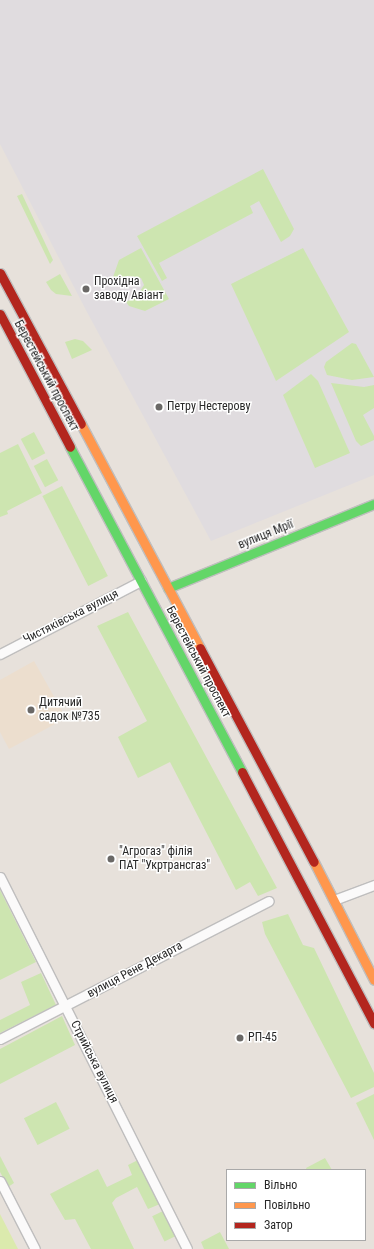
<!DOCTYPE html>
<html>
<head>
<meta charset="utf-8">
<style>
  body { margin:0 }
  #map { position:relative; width:374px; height:1249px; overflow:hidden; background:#e7e1db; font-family:"Roboto Condensed",sans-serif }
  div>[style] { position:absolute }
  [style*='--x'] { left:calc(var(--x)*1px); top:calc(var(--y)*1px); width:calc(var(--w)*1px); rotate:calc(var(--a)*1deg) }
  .industrial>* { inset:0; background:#e0dcdf }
  .education>* { inset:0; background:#ecdece }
  .green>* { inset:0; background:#cde5b0; transform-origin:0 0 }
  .pitch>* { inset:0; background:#dbeaad }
  .roads { filter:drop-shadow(1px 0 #bfbebe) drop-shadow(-1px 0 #bfbebe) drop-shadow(0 1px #bfbebe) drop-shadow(0 -1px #bfbebe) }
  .street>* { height:9px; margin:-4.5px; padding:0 4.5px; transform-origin:4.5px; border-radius:4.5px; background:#fbfafa }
  .fast>* { height:9px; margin:-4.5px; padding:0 4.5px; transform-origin:4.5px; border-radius:4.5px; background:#63d668 }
  .slow>* { height:9px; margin:-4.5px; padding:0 4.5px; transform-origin:4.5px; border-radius:4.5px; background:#ff974d }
  .jam>* { height:9px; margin:-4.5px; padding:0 4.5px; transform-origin:4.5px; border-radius:4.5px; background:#b3261e }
  .dots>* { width:11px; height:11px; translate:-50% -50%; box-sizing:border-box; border:2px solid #fff; border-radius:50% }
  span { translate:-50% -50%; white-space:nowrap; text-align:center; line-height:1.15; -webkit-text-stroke:3px #fff; paint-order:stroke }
  .poi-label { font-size:12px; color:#272727 }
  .left { translate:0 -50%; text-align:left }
  .street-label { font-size:12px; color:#272727 }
  .legend { position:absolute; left:226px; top:1169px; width:140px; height:72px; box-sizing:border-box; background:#fff; border:1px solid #a9a9a9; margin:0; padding:5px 7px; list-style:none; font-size:12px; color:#272727 }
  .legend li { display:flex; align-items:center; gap:8px; height:20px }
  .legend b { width:20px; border:1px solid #a9a9a9 }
</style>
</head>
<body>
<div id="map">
  <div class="industrial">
    <div style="clip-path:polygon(0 0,374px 0,374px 475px,211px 541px,87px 312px,0 144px)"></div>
  </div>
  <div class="education">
    <div style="clip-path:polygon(34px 661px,66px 718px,9px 749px,0 732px,0 680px)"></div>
  </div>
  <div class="green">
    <div style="clip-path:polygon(263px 169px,294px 229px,290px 236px,281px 242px,259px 201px,250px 206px,253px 213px,159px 263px,167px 278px,162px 281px,137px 236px)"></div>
    <div style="clip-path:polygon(22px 194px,53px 260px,50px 264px,17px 196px)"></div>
    <div style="clip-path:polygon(141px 248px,169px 299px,145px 311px,129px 306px,126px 302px,137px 296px,144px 285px,141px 278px,127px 276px,116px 283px,113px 277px,119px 260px)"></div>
    <div style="clip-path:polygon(303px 248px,349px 332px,276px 381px,231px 284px)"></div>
    <div style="clip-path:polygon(60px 274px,72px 296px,56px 294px,51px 290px,46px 282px)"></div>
    <div style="clip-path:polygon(75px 339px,83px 341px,92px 350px,72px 359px,65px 342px)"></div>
    <div style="clip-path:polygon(352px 343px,356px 344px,374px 377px,352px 380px,327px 375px,324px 367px,326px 362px)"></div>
    <div style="clip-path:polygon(311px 374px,318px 381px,350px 453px,315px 468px,283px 395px)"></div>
    <div style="clip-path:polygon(331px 383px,364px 387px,374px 385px,374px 408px,363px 415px,374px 436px,374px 440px,361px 446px,356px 441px)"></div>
    <div style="left:34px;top:432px;width:24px;height:15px;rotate:62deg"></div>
    <div style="clip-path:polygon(18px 444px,42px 493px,7px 511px,8px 514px,0 517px,0 453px)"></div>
    <div style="left:47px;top:459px;width:24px;height:15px;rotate:62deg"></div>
    <div style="left:62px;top:486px;width:101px;height:22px;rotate:63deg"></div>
    <div style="clip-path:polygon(128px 612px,277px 888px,258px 896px,250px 882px,236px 890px,170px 762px,138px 778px,118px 737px,147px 721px,97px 626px)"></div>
    <div style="clip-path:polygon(0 890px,36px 962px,0 980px)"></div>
    <div style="clip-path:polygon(288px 914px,303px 945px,314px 948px,374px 1073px,374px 1087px,351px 1098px,265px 934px,262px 922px)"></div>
    <div style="clip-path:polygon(41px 973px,56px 1005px,0 1033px,0 1020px,30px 1005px,21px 982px)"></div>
    <div style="clip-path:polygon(62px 1016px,75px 1045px,0 1084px,0 1049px)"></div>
    <div style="clip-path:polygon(374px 1094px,374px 1140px,356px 1103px)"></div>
    <div style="left:56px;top:1102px;width:30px;height:36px;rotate:63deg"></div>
    <div style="clip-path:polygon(0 1156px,14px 1183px,8px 1187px,0 1172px)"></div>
    <div style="clip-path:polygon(325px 1158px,332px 1170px,307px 1170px,306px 1168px)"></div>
    <div style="clip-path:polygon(138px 1160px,160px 1204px,148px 1209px,137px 1187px,116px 1198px,112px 1203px,134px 1249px,91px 1249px,75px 1219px,65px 1220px,50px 1194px,98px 1169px,107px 1187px,132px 1175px,128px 1165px)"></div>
    <div style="left:163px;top:1211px;width:28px;height:12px;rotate:64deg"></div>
    <div style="clip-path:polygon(220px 1232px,229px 1249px,204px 1249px,201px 1242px)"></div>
  </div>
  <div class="pitch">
    <div style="clip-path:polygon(0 1214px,18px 1249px,0 1249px)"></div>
  </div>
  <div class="roads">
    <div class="street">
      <div style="--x:0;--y:654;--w:159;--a:-27.4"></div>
      <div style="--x:0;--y:877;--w:416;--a:63.3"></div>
      <div style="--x:334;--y:900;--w:43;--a:-20.6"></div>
      <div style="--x:0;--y:1039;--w:302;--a:-27.2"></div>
      <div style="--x:0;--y:1181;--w:76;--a:62.8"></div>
    </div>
    <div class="fast">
      <div style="--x:70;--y:447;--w:368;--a:62.1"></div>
      <div style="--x:168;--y:588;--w:222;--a:-22.2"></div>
    </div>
    <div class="slow">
      <div style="--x:81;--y:424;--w:254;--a:62"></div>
      <div style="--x:314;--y:862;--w:132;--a:63"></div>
    </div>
    <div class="jam">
      <div style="--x:0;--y:273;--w:171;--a:61.8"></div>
      <div style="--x:0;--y:314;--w:150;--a:62.2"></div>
      <div style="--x:200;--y:648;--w:242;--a:62"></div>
      <div style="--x:242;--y:772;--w:284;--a:62.3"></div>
    </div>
  </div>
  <div class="dots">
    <div style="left:86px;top:289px;background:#6a6866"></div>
    <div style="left:159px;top:407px;background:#6a6866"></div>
    <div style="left:31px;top:710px;background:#6a6866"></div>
    <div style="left:111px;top:859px;background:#6a6866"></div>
    <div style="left:240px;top:1038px;background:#6a6866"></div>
  </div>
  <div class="poi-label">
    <span class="left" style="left:94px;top:289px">Прохідна<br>заводу Авіант</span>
    <span class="left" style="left:167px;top:407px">Петру Нестерову</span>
    <span class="left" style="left:39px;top:710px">Дитячий<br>садок №735</span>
    <span class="left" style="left:119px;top:859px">"Агрогаз" філія<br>ПАТ "Укртрансгаз"</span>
    <span class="left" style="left:248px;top:1038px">РП-45</span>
  </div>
  <div class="street-label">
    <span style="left:46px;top:376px;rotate:62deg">Берестейський проспект</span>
    <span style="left:266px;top:535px;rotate:-22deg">вулиця Мрії</span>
    <span style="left:71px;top:617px;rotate:-27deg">Чистяківська вулиця</span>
    <span style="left:198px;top:662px;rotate:62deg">Берестейський проспект</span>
    <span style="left:135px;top:970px;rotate:-28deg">вулиця Рене Декарта</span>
    <span style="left:94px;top:1062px;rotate:63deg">Стрийська вулиця</span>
  </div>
  <ul class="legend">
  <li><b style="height:5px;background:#63d668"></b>Вільно</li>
  <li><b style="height:5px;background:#ff974d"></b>Повільно</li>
  <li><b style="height:5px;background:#b3261e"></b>Затор</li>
  </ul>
</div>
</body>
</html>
